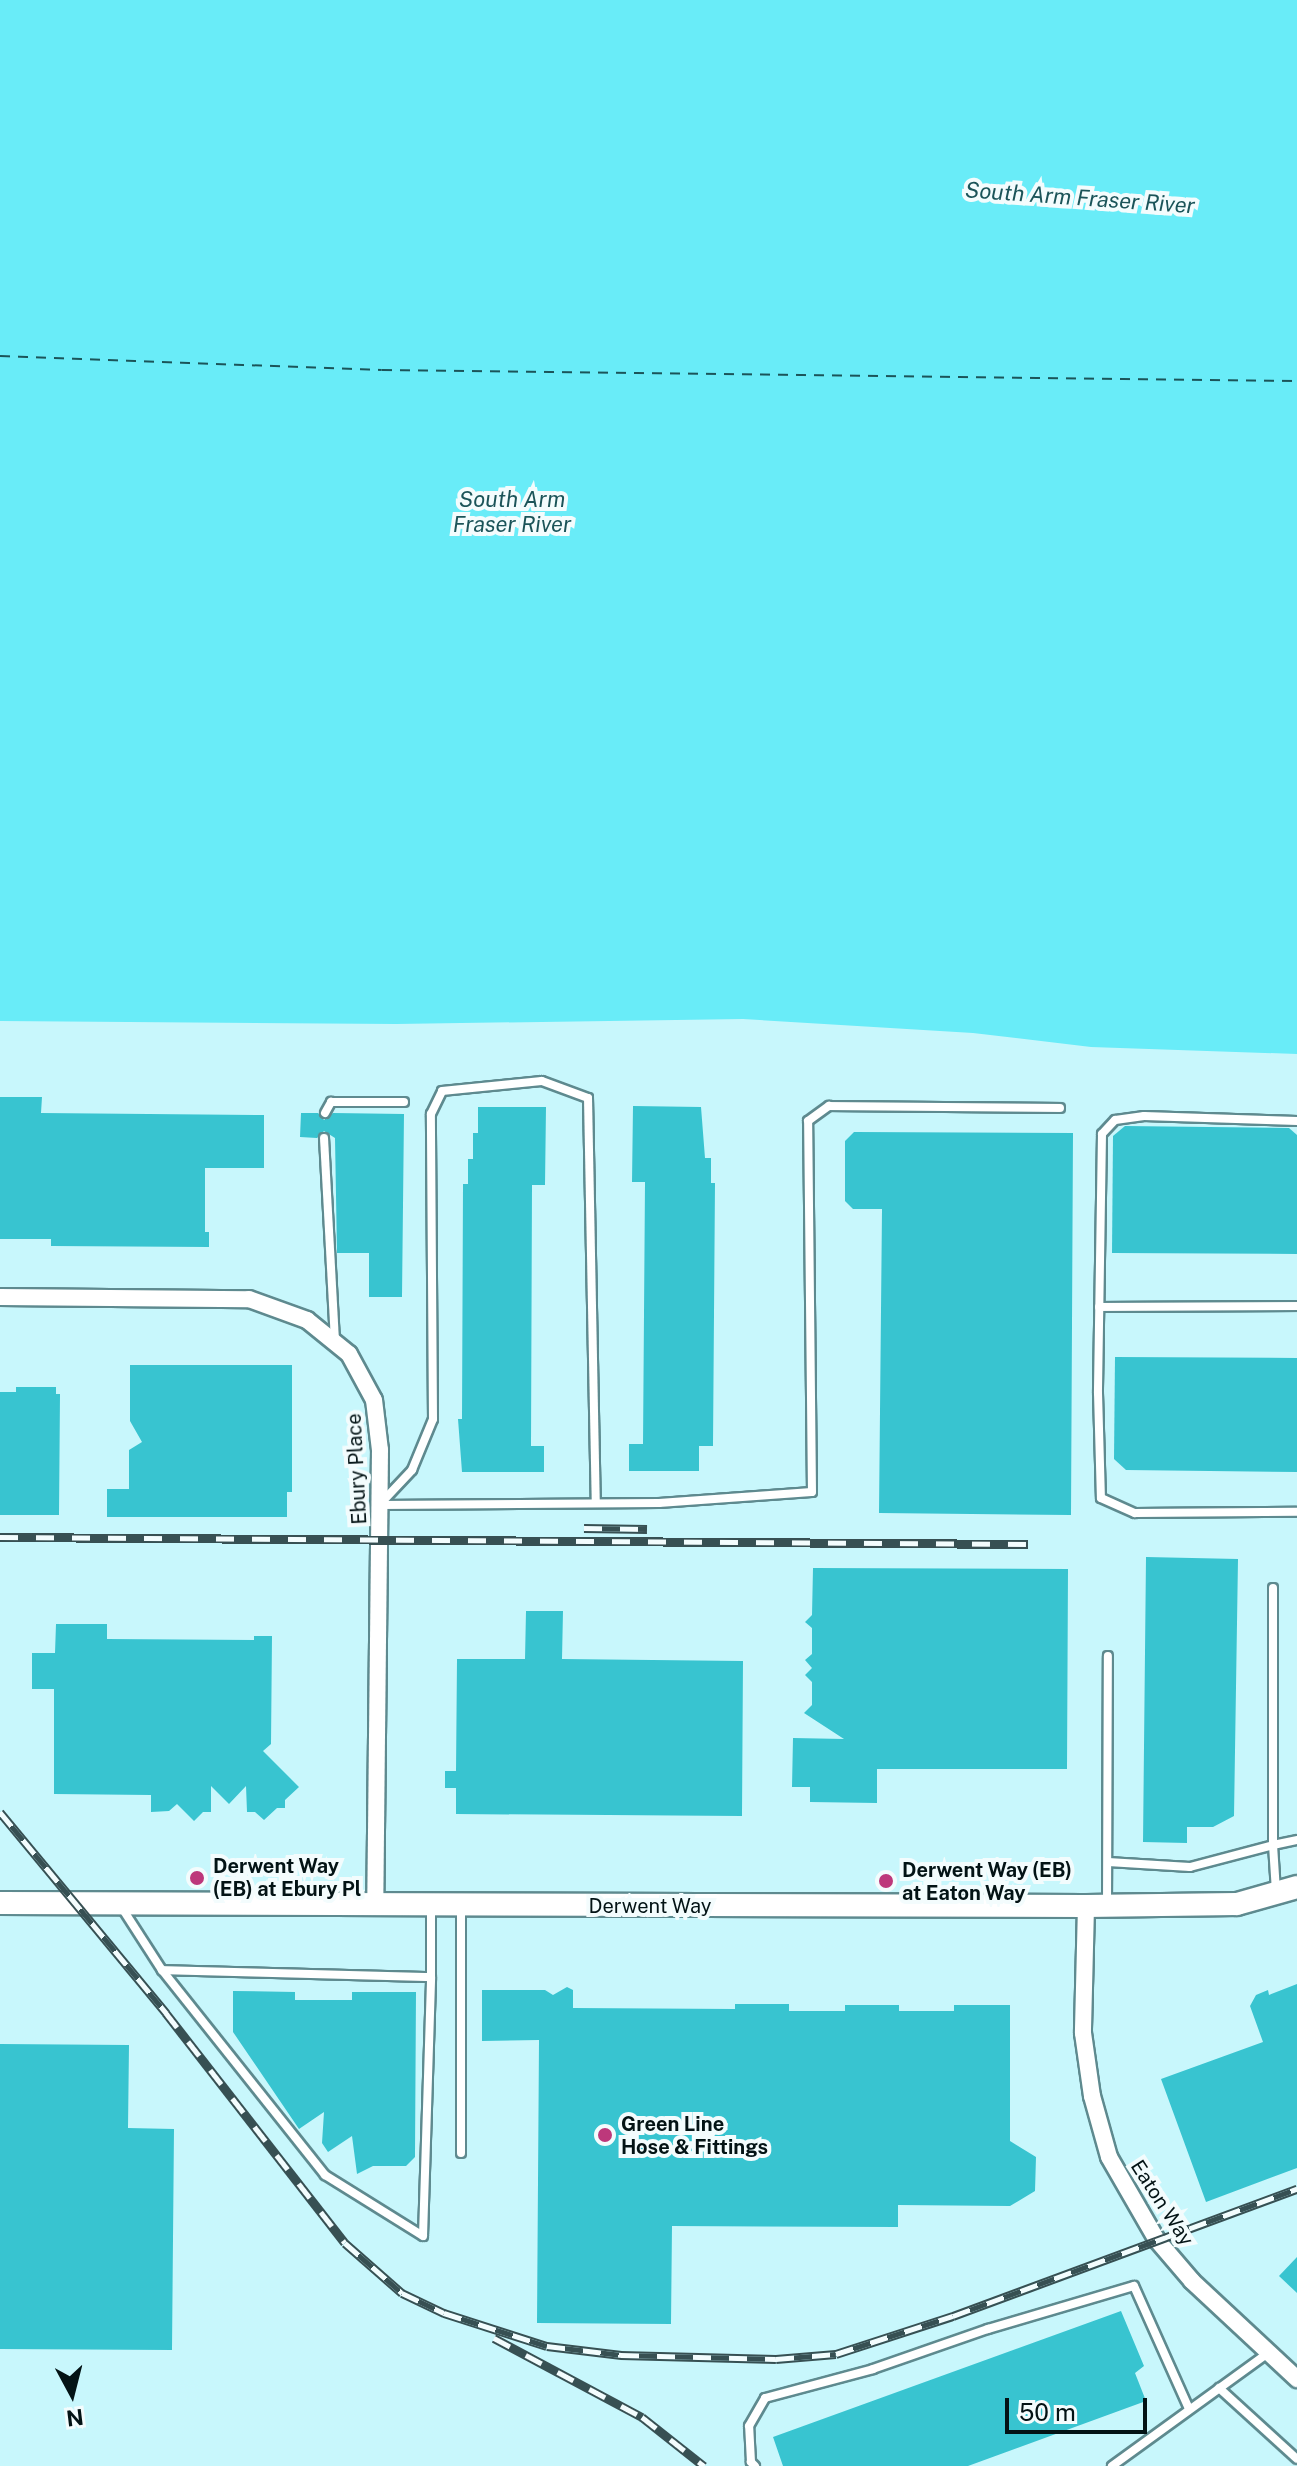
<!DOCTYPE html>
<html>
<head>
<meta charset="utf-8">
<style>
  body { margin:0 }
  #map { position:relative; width:1297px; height:2466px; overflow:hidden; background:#c8f7fc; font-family:"Public Sans",sans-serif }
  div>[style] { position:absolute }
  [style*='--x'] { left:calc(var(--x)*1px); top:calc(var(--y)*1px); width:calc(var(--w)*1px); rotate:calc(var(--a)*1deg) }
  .water>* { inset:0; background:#69ecf8 }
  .ferry>* { height:2px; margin-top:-1px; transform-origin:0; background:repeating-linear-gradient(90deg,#1b5459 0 10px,transparent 0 18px) }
  .building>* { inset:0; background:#38c4d0 }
  .roads { filter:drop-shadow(2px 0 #5e8a8f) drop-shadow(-2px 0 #5e8a8f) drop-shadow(0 2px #5e8a8f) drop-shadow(0 -2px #5e8a8f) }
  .lane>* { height:8px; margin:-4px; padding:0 4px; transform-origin:4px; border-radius:4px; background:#fff }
  .street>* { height:16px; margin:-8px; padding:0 8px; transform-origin:8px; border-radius:8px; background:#fff }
  .secondary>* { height:22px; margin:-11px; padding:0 11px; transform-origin:11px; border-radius:11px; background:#fff }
  .rail>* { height:9px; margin-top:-4.5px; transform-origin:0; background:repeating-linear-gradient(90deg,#f3fcfd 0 18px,#375053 0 36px); box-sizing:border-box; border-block:2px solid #375053 }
  .dots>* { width:22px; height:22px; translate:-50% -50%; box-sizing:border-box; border:4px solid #f3fcfd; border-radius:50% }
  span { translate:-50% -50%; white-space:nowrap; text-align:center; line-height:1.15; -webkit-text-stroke:8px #f3fcfd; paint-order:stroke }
  .street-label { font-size:20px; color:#031315 }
  .poi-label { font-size:20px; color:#031315; font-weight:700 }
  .left { translate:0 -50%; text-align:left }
  .water-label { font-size:22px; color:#1b5459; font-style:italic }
  .north { position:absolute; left:32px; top:2354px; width:80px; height:80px; -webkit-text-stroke:6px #f3fcfd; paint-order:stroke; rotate:173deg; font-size:22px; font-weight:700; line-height:32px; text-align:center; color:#031315 }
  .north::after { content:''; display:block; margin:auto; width:28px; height:36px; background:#031315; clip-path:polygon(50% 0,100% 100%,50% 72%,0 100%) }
  .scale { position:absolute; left:1005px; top:2398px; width:142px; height:36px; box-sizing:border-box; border:4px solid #031315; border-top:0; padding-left:10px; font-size:24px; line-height:28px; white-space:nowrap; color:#031315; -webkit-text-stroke:6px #f3fcfd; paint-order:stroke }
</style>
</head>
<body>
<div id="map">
  <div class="water">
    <div style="clip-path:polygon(0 0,1297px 0,1297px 1054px,1091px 1047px,973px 1033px,743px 1019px,396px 1024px,0 1021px)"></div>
  </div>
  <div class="ferry">
    <div style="--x:0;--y:356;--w:382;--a:2.1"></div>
    <div style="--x:382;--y:370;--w:915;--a:0.69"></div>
  </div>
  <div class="building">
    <div style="clip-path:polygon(0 1097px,42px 1097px,41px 1113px,264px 1115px,264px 1168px,205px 1168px,205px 1232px,209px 1232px,209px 1247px,51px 1246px,51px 1239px,0 1239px)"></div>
    <div style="clip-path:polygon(633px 1106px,701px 1107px,705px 1158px,711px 1158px,711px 1183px,715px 1183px,713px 1446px,699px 1446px,699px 1471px,629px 1471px,629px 1444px,643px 1444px,645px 1182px,632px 1182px)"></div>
    <div style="clip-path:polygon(478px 1107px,546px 1107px,545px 1185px,532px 1185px,531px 1446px,544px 1446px,544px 1472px,462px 1472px,458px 1419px,462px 1419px,463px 1184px,468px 1184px,468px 1159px,473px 1159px,473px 1133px,478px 1133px)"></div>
    <div style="clip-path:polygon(301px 1113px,318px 1113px,324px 1120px,333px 1113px,404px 1114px,402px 1297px,369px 1297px,369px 1253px,337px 1253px,335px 1138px,324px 1131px,317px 1138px,300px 1137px)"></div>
    <div style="clip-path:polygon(1125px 1126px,1289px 1128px,1297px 1135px,1297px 1254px,1112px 1253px,1113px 1136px)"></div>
    <div style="clip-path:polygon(854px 1132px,1073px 1133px,1071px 1515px,879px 1513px,882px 1209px,853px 1209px,845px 1201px,845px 1141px)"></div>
    <div style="clip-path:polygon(1115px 1357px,1297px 1358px,1297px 1472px,1126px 1470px,1114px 1459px)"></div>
    <div style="clip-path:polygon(130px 1365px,292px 1365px,292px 1492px,287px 1492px,287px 1517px,107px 1517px,107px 1489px,129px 1489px,129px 1450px,142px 1442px,130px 1421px)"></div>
    <div style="clip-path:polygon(16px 1387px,56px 1387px,56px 1394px,60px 1394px,59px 1515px,0 1515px,0 1392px,16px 1392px)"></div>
    <div style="clip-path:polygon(1146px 1557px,1238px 1559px,1234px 1816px,1213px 1827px,1187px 1827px,1187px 1843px,1143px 1842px)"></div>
    <div style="clip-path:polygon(813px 1568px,1068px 1569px,1067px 1769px,877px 1769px,877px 1803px,810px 1802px,810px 1787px,792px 1787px,793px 1738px,844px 1739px,804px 1713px,812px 1705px,812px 1682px,805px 1675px,812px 1668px,805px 1660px,812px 1654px,812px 1628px,805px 1622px,812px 1615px)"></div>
    <div style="clip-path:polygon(526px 1611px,563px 1611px,562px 1659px,743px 1661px,742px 1816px,456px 1814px,456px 1788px,445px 1788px,445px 1771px,456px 1771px,457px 1659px,525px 1659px)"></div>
    <div style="clip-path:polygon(56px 1624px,107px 1624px,107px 1639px,254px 1640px,254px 1636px,272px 1636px,271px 1744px,263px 1751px,299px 1787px,285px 1800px,285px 1808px,277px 1808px,264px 1820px,255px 1812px,247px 1812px,246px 1786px,229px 1804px,211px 1786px,211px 1812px,203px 1812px,194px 1821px,177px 1804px,169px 1811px,151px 1812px,151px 1795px,54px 1794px,54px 1689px,32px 1689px,32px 1653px,55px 1653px)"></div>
    <div style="clip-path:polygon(1297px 1984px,1297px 2168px,1206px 2202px,1161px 2079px,1263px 2042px,1250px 2006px,1256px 1995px,1268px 1990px,1269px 1995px)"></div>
    <div style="clip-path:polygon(567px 1987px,573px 1990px,573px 2008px,735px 2009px,735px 2004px,789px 2004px,789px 2011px,845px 2011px,845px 2005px,899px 2005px,899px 2011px,954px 2011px,954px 2005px,1010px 2005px,1010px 2141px,1036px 2157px,1035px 2191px,1010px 2206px,898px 2205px,898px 2227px,672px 2226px,671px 2324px,537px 2323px,539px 2040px,482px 2041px,482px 1990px,545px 1990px,553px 1995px)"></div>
    <div style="clip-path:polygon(233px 1991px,295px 1992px,295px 2000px,352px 2000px,352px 1992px,416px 1992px,415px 2157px,406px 2166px,373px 2166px,357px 2174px,352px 2136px,328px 2152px,322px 2143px,324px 2112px,299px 2129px,233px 2032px)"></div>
    <div style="clip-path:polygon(0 2044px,129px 2045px,128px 2128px,174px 2129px,172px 2350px,0 2349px)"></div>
    <div style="clip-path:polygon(1297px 2257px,1297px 2293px,1279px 2276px)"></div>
    <div style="clip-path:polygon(1121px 2311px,1144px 2366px,1135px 2373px,1146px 2401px,968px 2466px,783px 2466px,773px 2437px)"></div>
  </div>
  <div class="roads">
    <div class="lane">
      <div style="--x:325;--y:1113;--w:13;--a:-61"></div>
      <div style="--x:331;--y:1102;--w:73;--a:0"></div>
      <div style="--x:1297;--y:1121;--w:153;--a:-178.1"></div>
      <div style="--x:1144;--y:1116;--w:29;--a:172"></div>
      <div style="--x:1115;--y:1120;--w:19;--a:133"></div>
      <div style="--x:1102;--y:1134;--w:259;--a:90.9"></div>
      <div style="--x:1098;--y:1393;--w:105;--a:88.4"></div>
      <div style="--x:1101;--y:1498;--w:37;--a:24"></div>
      <div style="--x:1135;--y:1513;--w:162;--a:-0.4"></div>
      <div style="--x:324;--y:1138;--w:204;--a:86.9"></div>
      <div style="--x:1099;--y:1307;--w:198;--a:-0.3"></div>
      <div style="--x:382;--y:1502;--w:44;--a:-46.8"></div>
      <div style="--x:412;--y:1470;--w:55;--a:-67.6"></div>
      <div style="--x:433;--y:1419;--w:305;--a:-90.4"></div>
      <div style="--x:431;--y:1114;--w:25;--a:-64"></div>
      <div style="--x:442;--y:1091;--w:100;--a:-5.7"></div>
      <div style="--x:542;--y:1081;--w:49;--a:20.3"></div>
      <div style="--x:588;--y:1098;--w:405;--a:88.9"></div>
      <div style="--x:380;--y:1505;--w:279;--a:-0.4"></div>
      <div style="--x:659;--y:1503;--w:153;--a:-4.1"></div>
      <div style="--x:812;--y:1492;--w:371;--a:-90.6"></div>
      <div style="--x:808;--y:1121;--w:26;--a:-36"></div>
      <div style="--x:829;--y:1106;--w:231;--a:0.5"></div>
      <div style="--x:1273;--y:1588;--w:257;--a:90"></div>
      <div style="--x:1273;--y:1845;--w:25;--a:-12"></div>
      <div style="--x:1108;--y:1862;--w:82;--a:3.5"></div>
      <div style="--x:1190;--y:1867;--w:86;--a:-14.8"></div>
      <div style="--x:1273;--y:1845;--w:47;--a:86.3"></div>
      <div style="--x:1107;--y:1905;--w:249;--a:-89.8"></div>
      <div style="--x:122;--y:1908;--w:74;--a:57.2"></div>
      <div style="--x:162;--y:1970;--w:269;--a:1.5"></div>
      <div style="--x:431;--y:1977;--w:72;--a:-90"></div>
      <div style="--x:162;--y:1970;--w:262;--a:51.5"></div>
      <div style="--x:325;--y:2175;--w:115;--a:31.9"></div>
      <div style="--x:423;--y:2236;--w:259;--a:-88.2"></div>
      <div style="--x:461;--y:2153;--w:247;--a:-90"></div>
      <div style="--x:1219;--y:2388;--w:105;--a:42.3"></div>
      <div style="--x:755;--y:2466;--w:6;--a:-135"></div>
      <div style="--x:751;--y:2462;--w:36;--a:-93"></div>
      <div style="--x:749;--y:2426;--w:32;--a:-60"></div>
      <div style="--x:765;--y:2398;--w:112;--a:-15"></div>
      <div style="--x:873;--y:2369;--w:122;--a:-19.2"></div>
      <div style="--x:988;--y:2329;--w:152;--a:-16.4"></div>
      <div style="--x:1134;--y:2286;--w:135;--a:65.9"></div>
      <div style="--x:1112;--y:2466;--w:193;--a:-35.9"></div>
    </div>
    <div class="street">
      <div style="--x:0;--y:1297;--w:249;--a:0.5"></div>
      <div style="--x:249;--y:1299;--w:62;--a:19.9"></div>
      <div style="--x:307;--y:1320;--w:54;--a:39"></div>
      <div style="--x:349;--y:1354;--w:52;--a:61.5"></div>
      <div style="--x:374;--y:1400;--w:50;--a:83.2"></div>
      <div style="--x:380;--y:1450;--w:456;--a:90.6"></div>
      <div style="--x:1086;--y:1906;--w:127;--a:91.4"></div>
      <div style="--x:1083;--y:2033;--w:64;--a:81.9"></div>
      <div style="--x:1092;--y:2096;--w:63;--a:74.4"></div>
      <div style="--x:1109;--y:2157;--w:96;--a:60"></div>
      <div style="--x:1157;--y:2240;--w:54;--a:49.5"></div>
      <div style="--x:1192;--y:2281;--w:144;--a:43"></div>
    </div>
    <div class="secondary">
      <div style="--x:0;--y:1903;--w:1086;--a:0.16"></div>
      <div style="--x:1086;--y:1906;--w:151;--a:-0.8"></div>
      <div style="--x:1237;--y:1904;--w:62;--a:-15.8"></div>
    </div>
  </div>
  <div class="rail">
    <div style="--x:584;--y:1528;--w:63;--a:0.9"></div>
    <div style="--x:0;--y:1537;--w:1028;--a:0.39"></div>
    <div style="--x:0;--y:1812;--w:261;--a:50.4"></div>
    <div style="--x:166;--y:2013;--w:291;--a:52.1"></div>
    <div style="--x:345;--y:2243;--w:76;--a:41.3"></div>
    <div style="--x:402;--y:2293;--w:47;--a:25.5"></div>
    <div style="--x:444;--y:2313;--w:108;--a:17.8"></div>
    <div style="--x:547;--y:2346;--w:75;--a:6.9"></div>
    <div style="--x:621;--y:2355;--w:155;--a:1.5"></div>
    <div style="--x:776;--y:2359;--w:60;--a:-4.8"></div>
    <div style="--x:836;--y:2354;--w:123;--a:-18"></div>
    <div style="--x:953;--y:2316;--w:367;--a:-20.3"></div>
    <div style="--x:494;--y:2338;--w:168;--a:28.1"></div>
    <div style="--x:642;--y:2417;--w:79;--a:38.3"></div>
  </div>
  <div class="dots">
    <div style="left:197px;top:1878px;background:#bd387b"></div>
    <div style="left:886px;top:1881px;background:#bd387b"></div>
    <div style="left:605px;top:2135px;background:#bd387b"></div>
  </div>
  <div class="street-label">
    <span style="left:357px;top:1469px;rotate:-93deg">Ebury Place</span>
    <span style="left:650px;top:1906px">Derwent Way</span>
    <span style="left:1162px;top:2203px;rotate:57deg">Eaton Way</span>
  </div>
  <div class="poi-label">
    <span class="left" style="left:213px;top:1878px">Derwent Way<br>(EB) at Ebury Pl</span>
    <span class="left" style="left:902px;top:1882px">Derwent Way (EB)<br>at Eaton Way</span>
    <span class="left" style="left:621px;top:2136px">Green Line<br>Hose &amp; Fittings</span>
  </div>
  <div class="water-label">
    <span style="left:1080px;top:198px;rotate:4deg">South Arm Fraser River</span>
    <span style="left:512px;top:512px">South Arm<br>Fraser River</span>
  </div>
  <div class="north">N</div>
  <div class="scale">50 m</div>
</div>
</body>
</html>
